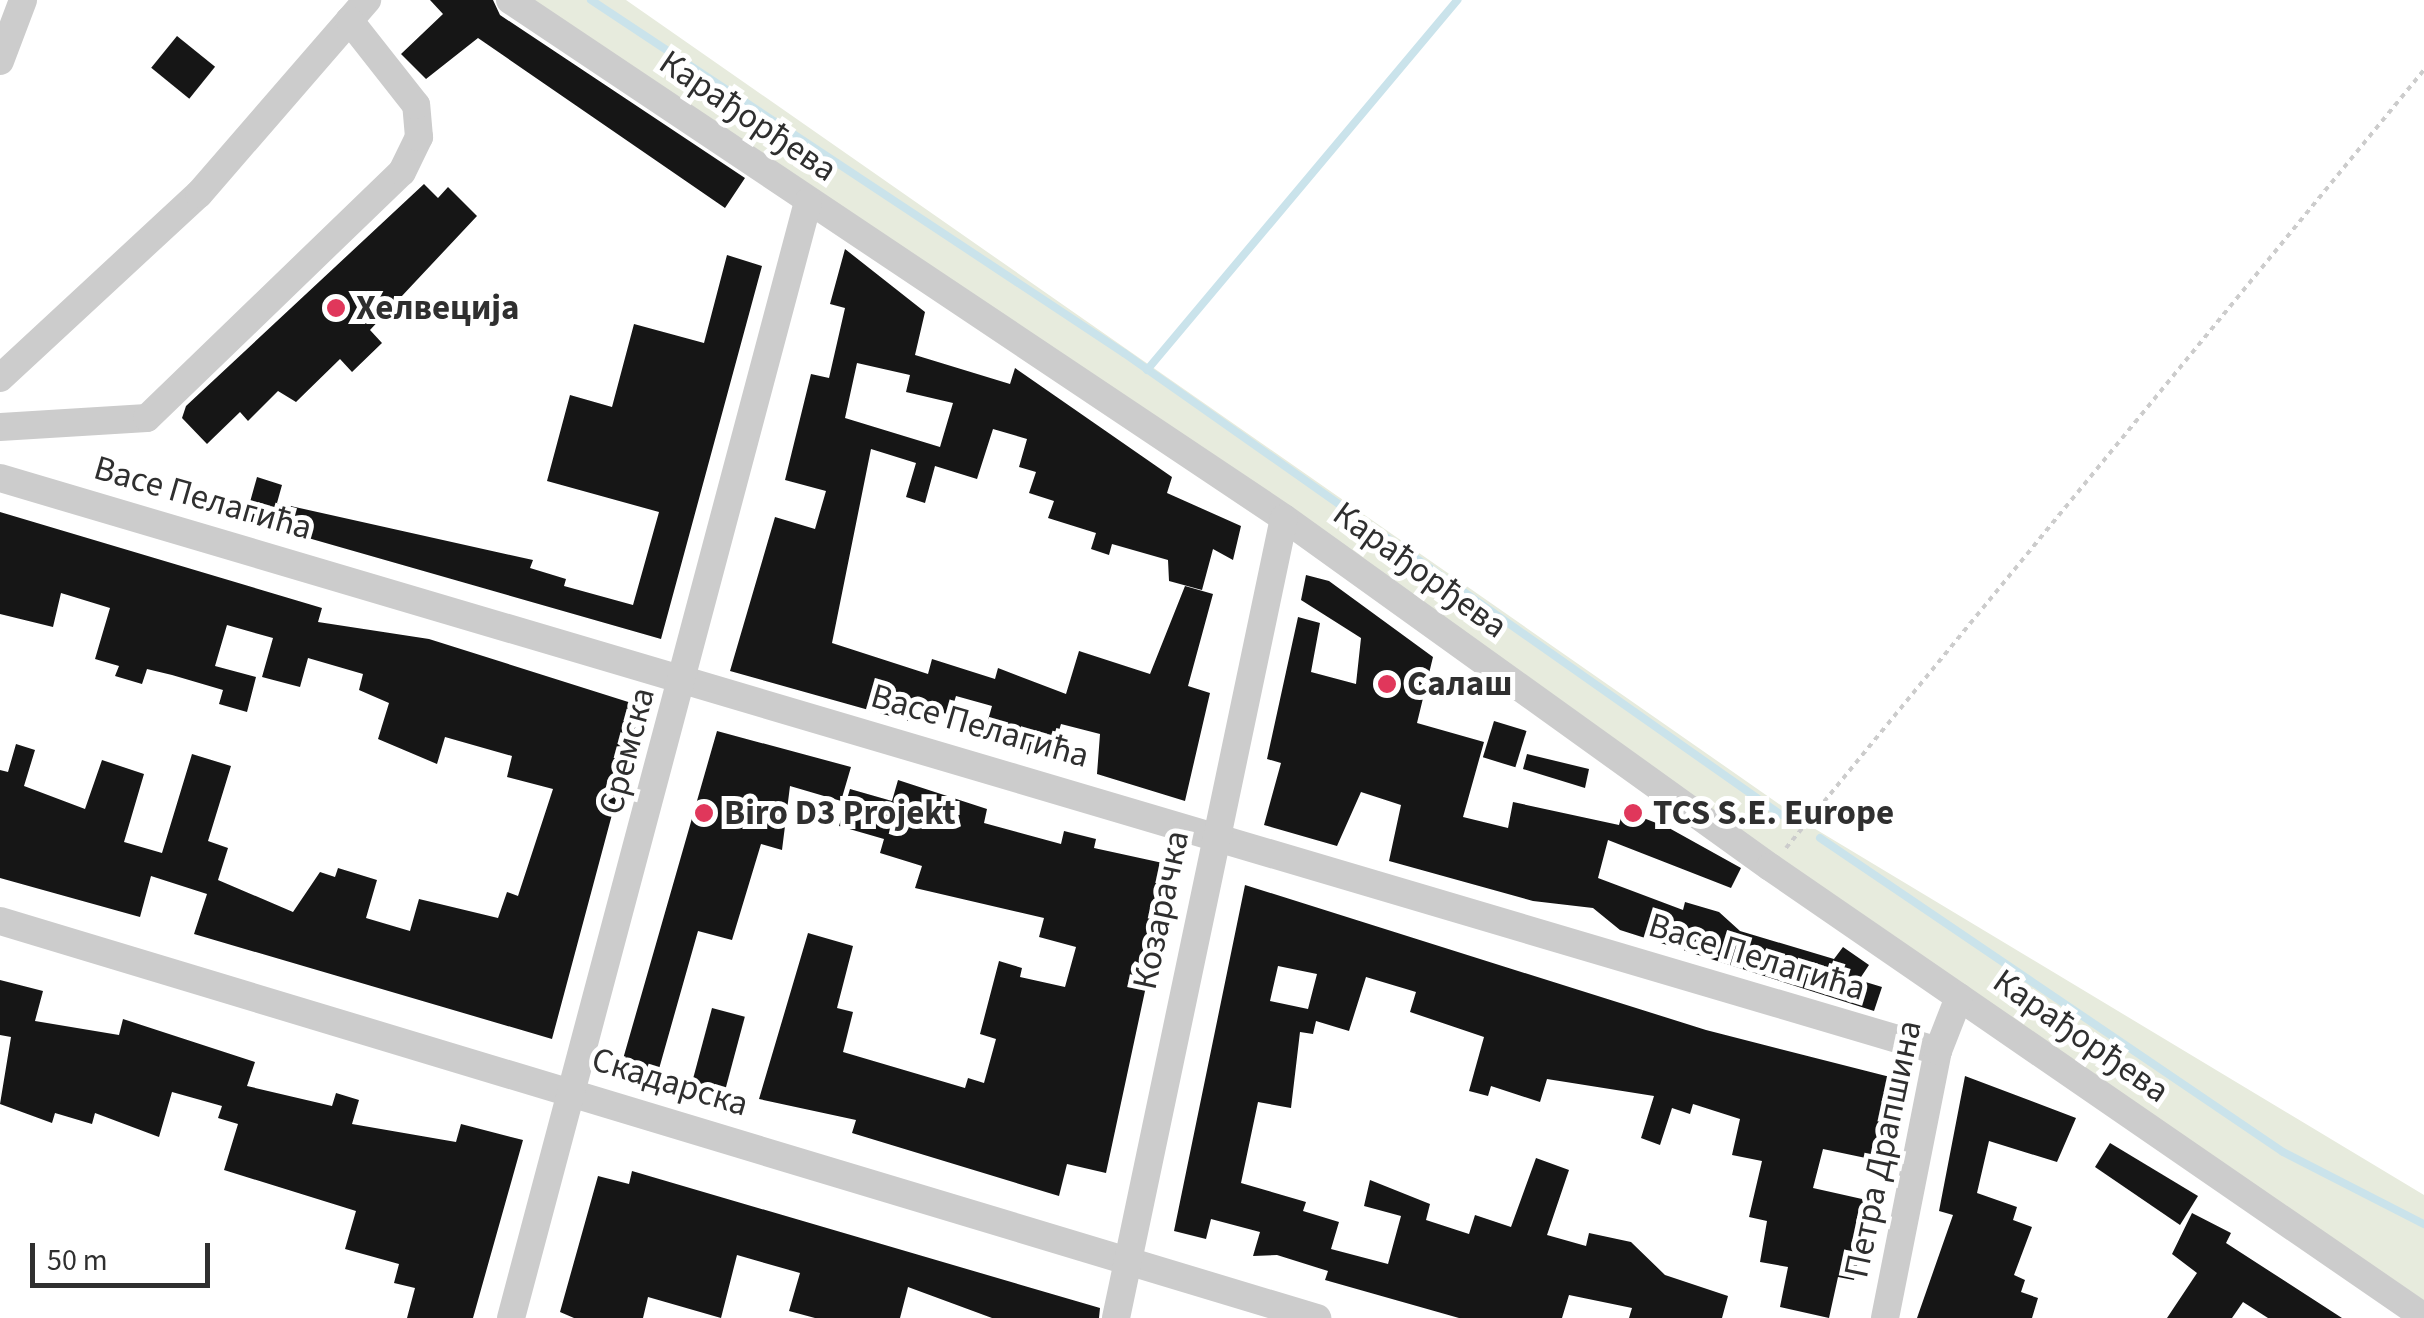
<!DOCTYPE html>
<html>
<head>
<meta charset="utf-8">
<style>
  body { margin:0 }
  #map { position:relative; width:2424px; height:1318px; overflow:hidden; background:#fff; font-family:"Source Sans 3",sans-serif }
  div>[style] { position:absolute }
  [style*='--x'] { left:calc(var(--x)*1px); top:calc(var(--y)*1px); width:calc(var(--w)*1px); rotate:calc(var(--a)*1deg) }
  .green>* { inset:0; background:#e7ebdd }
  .stream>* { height:8px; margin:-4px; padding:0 4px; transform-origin:4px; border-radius:4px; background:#cae3eb }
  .building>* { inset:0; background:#161616; transform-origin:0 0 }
  .path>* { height:4px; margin-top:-2px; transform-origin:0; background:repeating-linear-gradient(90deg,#ccc 0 5px,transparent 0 10px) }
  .minor>* { height:28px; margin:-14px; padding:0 14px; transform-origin:14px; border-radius:14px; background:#ccc }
  .dots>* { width:28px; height:28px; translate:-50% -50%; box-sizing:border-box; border:5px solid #fff; border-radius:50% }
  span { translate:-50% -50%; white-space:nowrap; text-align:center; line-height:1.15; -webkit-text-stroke:10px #fff; paint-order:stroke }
  .street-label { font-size:35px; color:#2f2f2f }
  .poi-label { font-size:35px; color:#2f2f2f; font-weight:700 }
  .left { translate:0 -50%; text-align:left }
  .scale { position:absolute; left:30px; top:1243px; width:180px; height:45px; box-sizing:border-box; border:5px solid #2f2f2f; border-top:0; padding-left:12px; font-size:30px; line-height:35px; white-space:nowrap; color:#2f2f2f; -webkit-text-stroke:8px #fff; paint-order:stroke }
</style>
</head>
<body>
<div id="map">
  <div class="green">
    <div style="clip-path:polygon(518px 0,626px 0,1812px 827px,2424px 1195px,2424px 1318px)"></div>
  </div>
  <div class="stream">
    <div style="--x:591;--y:0;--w:639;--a:33.52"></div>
    <div style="--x:1124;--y:353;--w:803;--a:35.11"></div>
    <div style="--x:1147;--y:370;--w:483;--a:-50"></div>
    <div style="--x:1820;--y:838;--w:559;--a:34.14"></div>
    <div style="--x:2283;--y:1152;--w:158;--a:27.1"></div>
  </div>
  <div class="building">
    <div style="clip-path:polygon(430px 0,493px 0,500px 15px,745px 178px,725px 208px,478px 38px,426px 79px,401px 54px,443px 14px)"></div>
    <div style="left:177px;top:36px;width:49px;height:41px;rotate:39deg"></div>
    <div style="clip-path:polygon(424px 184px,438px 198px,448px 187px,477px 216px,370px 330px,382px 343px,352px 372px,340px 359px,296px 402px,278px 391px,248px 421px,240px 412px,207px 444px,182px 418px,186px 406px)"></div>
    <div style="clip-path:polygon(evenodd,845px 249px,925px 312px,915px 355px,1010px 384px,1015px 368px,1172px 477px,1167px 493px,1241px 526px,1233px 560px,1213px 549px,1202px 590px,1169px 581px,1168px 560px,1112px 544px,1109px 555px,1091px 549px,1096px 533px,1048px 518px,1054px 501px,1029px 493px,1036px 472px,1019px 467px,1027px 439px,993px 429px,977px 479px,935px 466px,925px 503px,906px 497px,916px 463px,871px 449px,832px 643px,928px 674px,932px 659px,995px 679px,998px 668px,1066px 694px,1079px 651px,1150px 674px,1185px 586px,1213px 594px,1188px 686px,1210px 693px,1185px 801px,1097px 774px,1100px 734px,1061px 724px,1050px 761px,982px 741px,992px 706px,956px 696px,950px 715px,912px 703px,908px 721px,730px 671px,775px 517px,815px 529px,826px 491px,785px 480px,811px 374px,829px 378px,845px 308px,830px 304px,845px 249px,857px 363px,910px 375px,906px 392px,953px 403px,940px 447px,845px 418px,857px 363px)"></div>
    <div style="clip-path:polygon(727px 255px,762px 266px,661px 639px,245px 520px,257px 477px,282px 485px,277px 503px,533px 560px,530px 568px,566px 579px,564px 586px,633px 605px,659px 512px,547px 481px,570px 395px,612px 407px,634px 324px,704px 343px)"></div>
    <div style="clip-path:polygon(0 512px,322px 608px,318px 622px,429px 639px,641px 706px,552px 1039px,194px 934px,207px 894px,151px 876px,140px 917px,0 878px,0 770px,8px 772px,16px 744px,35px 750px,24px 786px,85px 809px,102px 760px,144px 774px,124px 842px,162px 853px,192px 754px,231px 766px,208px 841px,228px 848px,218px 880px,293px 912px,320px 872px,335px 877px,338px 868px,377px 880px,366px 918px,410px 931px,419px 899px,498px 918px,507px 892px,518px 896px,553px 789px,507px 777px,512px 756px,445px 737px,437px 764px,378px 739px,389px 703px,359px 690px,363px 674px,308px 658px,300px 687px,262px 677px,273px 638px,227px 625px,215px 666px,256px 677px,247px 712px,219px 704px,223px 690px,172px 675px,147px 669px,142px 684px,115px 676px,119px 666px,95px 659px,110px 608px,61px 593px,53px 627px,0 614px)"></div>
    <div style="clip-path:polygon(1306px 575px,1329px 581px,1433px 657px,1417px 723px,1484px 742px,1463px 817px,1508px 828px,1513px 802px,1619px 825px,1623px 810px,1669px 828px,1741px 868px,1731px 888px,1608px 840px,1598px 878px,1683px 910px,1685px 902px,1719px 912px,1740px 931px,1834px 959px,1843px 947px,1869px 965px,1859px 980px,1882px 987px,1874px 1011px,1620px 930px,1593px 908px,1533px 901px,1389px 861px,1401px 805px,1361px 792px,1337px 846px,1264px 825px,1281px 763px,1267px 759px,1298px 617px,1320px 623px,1311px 672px,1356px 684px,1361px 638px,1301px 600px)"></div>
    <div style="left:1494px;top:721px;width:34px;height:38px;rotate:17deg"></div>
    <div style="clip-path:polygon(717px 731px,851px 767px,841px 801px,790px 786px,782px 850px,761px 844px,732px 940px,698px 931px,657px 1076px,621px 1066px)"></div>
    <div style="clip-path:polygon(1527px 754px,1589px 769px,1585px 788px,1523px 769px)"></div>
    <div style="clip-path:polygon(898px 780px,987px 809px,984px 823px,1061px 844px,1064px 831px,1096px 839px,1094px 848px,1172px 865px,1106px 1173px,1067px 1164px,1059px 1196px,852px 1133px,856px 1120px,759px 1099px,808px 933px,853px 946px,837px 1008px,853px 1012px,843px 1052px,965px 1088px,968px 1078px,984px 1083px,996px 1039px,980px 1034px,999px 961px,1022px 968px,1020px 977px,1065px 987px,1076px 947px,1039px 937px,1044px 918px,915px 888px,922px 866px,880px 853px,884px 839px,839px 826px,850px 789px,892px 801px)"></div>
    <div style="clip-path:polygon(evenodd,1245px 885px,1706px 1030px,1898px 1079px,1880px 1161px,1823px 1149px,1813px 1188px,1871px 1201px,1854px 1280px,1838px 1277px,1829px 1318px,1780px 1307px,1788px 1267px,1760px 1262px,1767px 1221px,1749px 1217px,1762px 1161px,1732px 1155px,1740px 1119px,1693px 1104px,1690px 1114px,1672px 1108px,1660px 1145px,1641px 1138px,1654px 1096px,1547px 1079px,1540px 1102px,1491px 1086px,1488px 1096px,1469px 1091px,1484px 1037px,1410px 1012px,1416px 992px,1366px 977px,1349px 1031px,1316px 1021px,1313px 1034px,1300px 1032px,1291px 1108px,1258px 1102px,1241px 1183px,1306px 1202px,1303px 1211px,1339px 1222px,1331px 1249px,1388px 1264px,1401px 1216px,1364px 1206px,1370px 1180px,1430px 1204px,1426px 1220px,1469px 1234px,1475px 1215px,1511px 1227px,1536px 1158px,1569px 1170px,1547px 1235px,1586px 1246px,1589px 1233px,1631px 1242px,1665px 1275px,1728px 1296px,1722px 1318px,1629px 1318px,1632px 1308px,1569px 1295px,1562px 1318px,1459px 1318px,1325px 1280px,1328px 1271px,1277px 1255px,1253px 1256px,1260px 1232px,1211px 1219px,1206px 1239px,1174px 1231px,1245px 885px,1278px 966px,1317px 974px,1308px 1009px,1270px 1001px,1278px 966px)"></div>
    <div style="clip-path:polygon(0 980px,43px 991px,35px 1021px,119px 1035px,123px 1019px,255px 1062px,247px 1086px,332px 1106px,336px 1093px,359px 1100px,352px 1124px,456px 1142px,461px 1124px,523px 1140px,473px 1318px,407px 1318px,415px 1288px,394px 1283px,399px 1264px,345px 1249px,356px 1211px,224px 1170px,238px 1124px,218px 1118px,222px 1106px,172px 1092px,159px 1137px,95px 1113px,92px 1124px,55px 1113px,52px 1123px,0 1104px,11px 1037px,0 1035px)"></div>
    <div style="left:712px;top:1008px;width:34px;height:82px;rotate:15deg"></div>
    <div style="clip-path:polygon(1965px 1076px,2076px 1118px,2057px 1162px,1989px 1141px,1977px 1193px,2017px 1207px,2013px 1220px,2032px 1227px,2014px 1275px,2025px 1280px,2021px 1292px,2038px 1298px,2032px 1318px,1917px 1318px,1953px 1215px,1939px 1211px)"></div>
    <div style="clip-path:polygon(2110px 1143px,2198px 1196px,2180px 1225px,2095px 1167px)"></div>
    <div style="clip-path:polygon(632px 1171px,1100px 1308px,1099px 1318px,992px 1318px,908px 1287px,900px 1318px,815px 1318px,789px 1311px,800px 1273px,737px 1255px,721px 1318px,648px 1297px,643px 1318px,574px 1318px,560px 1312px,598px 1176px,629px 1184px)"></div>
    <div style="clip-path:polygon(2192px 1213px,2231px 1233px,2226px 1243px,2342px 1318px,2268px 1318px,2243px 1302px,2232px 1318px,2167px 1318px,2197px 1273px,2172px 1254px)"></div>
  </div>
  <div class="path">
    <div style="--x:1786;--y:848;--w:1006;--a:-50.65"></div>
  </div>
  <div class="minor">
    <div style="--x:510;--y:0;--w:931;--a:33.79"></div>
    <div style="--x:1284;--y:518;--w:598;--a:35.68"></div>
    <div style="--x:1770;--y:867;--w:794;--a:34.53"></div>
    <div style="--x:0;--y:61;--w:65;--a:-69.3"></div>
    <div style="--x:0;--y:378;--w:271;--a:-42.8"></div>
    <div style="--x:199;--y:194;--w:257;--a:-49.1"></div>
    <div style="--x:0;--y:427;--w:147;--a:-3.5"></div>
    <div style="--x:147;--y:418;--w:354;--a:-44"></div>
    <div style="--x:402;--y:172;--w:39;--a:-64"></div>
    <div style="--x:419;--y:137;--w:32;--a:-95"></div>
    <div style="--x:416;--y:105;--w:108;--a:-128.2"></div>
    <div style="--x:0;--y:478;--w:2021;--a:16.47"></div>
    <div style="--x:0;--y:921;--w:1376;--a:16.78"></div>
    <div style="--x:511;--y:1318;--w:1155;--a:-75.1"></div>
    <div style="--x:1116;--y:1318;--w:817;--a:-78.14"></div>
    <div style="--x:1885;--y:1318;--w:272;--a:-78.8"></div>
    <div style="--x:1938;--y:1051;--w:58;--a:-68.7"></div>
  </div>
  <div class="dots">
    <div style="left:336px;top:308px;background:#e0375b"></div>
    <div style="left:1387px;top:684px;background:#e0375b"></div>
    <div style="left:704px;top:813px;background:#e0375b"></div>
    <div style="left:1633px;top:813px;background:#e0375b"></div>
  </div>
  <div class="street-label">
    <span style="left:748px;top:116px;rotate:34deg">Карађорђева</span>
    <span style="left:203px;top:498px;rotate:16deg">Васе Пелагића</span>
    <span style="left:1420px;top:570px;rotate:36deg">Карађорђева</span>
    <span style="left:980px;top:726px;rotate:16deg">Васе Пелагића</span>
    <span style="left:627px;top:751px;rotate:-75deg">Сремска</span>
    <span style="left:1161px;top:910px;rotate:-78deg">Козарачка</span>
    <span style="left:1757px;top:957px;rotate:17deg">Васе Пелагића</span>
    <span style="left:2081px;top:1036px;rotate:35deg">Карађорђева</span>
    <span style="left:670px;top:1082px;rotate:17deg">Скадарска</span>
    <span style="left:1883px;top:1149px;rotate:-78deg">Петра Драпшина</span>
  </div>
  <div class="poi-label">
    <span class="left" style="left:356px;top:308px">Хелвеција</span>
    <span class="left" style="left:1407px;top:684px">Салаш</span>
    <span class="left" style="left:724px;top:813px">Biro D3 Projekt</span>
    <span class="left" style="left:1653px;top:813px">TCS S.E. Europe</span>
  </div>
  <div class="scale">50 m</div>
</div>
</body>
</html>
